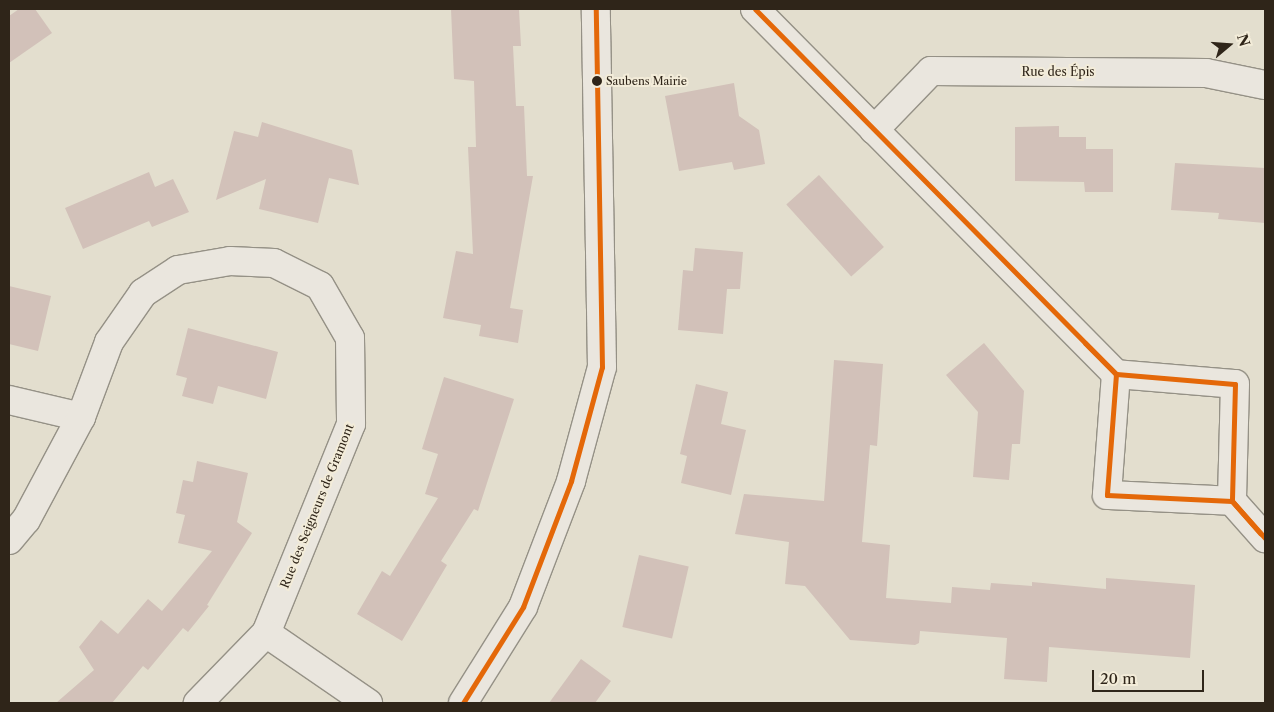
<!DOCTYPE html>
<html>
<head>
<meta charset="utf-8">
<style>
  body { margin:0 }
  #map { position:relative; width:1274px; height:712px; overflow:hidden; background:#e3dece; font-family:"Libre Caslon Text",serif }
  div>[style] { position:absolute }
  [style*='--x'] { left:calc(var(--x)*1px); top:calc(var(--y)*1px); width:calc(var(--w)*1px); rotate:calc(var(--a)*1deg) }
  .building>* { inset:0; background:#d2c1b9; transform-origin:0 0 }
  .roads { filter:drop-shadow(1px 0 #959186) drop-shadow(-1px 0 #959186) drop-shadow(0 1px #959186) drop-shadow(0 -1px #959186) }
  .street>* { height:28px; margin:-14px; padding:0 14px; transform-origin:14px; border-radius:14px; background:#eae6de }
  .bus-1>* { height:5px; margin:-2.5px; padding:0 2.5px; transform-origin:2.5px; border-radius:2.5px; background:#e46809 }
  .dots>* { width:14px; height:14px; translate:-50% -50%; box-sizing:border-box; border:2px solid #f3ecd9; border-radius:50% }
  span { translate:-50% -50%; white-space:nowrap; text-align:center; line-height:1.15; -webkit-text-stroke:4px #f3ecd9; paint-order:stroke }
  .bus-label { font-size:11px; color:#2f2519 }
  .left { translate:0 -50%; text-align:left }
  .street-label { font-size:12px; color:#2f2519 }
  .frame { position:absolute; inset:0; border:10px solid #2f2519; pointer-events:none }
  .north { position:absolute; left:1204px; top:20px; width:50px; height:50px; -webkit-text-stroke:4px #f3ecd9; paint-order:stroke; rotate:72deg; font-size:14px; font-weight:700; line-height:20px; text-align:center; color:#2f2519 }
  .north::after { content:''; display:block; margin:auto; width:18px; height:22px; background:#2f2519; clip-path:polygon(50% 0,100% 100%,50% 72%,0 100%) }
  .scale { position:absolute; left:1092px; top:670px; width:112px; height:22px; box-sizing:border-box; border:2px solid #2f2519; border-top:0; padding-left:6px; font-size:15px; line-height:18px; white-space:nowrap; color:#2f2519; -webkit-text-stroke:4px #f3ecd9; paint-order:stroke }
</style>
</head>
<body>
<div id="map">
  <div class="building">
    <div style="clip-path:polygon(19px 9px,35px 9px,52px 33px,9px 63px,9px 16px)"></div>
    <div style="clip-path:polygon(451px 9px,519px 9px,521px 46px,513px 46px,516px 106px,524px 106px,527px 176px,533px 176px,510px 308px,523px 310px,518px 343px,479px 336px,481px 325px,443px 318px,456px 251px,473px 254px,468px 147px,476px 147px,474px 81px,454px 79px)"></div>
    <div style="clip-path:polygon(734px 83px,739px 116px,759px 130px,765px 164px,734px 170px,732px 162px,679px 171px,665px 96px)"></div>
    <div style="clip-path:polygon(262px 122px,352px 150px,359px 185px,329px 178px,318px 223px,259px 209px,266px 179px,216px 200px,234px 131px,258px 137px)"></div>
    <div style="clip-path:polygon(1059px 126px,1059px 137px,1086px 137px,1086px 149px,1113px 149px,1113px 192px,1085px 192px,1084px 182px,1015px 181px,1015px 127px)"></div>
    <div style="clip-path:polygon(1175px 163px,1265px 168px,1265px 223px,1218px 219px,1219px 213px,1171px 210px)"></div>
    <div style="clip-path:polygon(149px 172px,155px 187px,173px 179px,189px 212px,152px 227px,149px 221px,83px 249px,65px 208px)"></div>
    <div style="left:819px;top:175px;width:97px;height:44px;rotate:48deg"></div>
    <div style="clip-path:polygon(695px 248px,743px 252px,740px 289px,727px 289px,723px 334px,678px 330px,683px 270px,693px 271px)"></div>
    <div style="clip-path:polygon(9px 286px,51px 296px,38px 351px,9px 344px)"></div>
    <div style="clip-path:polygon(188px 328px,278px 352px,266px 399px,218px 386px,213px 404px,182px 396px,187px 378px,176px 375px)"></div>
    <div style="clip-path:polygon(984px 343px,1024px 391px,1020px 444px,1012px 444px,1009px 480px,973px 477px,978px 412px,946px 375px)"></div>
    <div style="clip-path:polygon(834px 360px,883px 364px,877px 446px,870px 445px,862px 542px,890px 545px,886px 598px,951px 603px,952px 587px,990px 590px,991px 583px,1032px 586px,1032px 582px,1106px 589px,1106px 578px,1195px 585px,1190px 658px,1049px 647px,1047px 682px,1004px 679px,1007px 638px,920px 631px,919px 643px,915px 645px,850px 640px,805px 586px,785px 584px,789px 542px,735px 534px,744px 494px,824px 501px)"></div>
    <div style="clip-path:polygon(444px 377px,514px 399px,478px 511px,474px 509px,441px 561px,447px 565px,402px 641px,357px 614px,382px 571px,390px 576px,438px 498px,425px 494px,438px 454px,422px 449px)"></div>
    <div style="clip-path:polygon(696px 384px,728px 392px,721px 424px,746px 430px,731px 495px,681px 483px,687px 456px,680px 454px)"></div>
    <div style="clip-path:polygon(197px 461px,248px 473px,237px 522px,252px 533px,207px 605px,209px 606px,188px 632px,183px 628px,148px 670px,143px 666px,112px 703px,56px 703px,94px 670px,79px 647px,101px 620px,118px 634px,148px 599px,162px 611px,212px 551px,178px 543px,185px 515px,176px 513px,183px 480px,193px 482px)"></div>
    <div style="left:639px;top:555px;width:51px;height:74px;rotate:13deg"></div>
    <div style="clip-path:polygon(581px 659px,611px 681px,595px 703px,549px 703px)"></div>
  </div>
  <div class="roads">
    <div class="street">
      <div style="--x:755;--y:9;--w:513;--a:45.32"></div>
      <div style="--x:1116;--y:374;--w:119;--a:4.8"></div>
      <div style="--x:1235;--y:384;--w:117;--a:91.5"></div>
      <div style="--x:1232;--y:501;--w:50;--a:48.3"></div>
      <div style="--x:874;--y:130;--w:82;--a:-46"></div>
      <div style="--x:931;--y:71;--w:275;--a:0.4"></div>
      <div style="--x:1206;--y:73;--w:60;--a:11.5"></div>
      <div style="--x:1116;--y:374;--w:121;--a:94.3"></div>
      <div style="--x:1107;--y:495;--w:125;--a:2.7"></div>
      <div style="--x:9;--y:400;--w:74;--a:13.3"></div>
      <div style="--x:9;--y:540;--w:26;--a:-50"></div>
      <div style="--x:26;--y:520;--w:117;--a:-61.9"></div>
      <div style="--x:81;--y:417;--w:80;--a:-69.5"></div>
      <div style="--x:109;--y:342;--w:60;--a:-55.2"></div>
      <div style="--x:143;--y:293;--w:42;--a:-33.3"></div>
      <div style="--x:178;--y:270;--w:53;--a:-9.8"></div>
      <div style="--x:230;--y:261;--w:44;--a:2.6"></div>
      <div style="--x:274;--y:263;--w:51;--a:26.6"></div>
      <div style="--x:320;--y:286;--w:60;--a:60"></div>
      <div style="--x:350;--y:338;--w:86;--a:89.3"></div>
      <div style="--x:351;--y:424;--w:226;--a:112.1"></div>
      <div style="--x:266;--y:633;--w:98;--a:134.2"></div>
      <div style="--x:266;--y:633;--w:124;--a:34.5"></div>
      <div style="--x:463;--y:703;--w:113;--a:-58"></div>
      <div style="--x:523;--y:607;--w:135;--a:-69.1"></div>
      <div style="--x:571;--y:481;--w:118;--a:-74.8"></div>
      <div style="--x:602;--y:367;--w:358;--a:-91"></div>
    </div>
  </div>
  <div class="bus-1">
    <div style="--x:755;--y:9;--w:513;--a:45.32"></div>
    <div style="--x:1116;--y:374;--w:121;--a:94.3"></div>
    <div style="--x:1107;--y:495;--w:125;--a:2.7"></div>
    <div style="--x:1232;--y:501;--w:50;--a:48.3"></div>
    <div style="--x:1085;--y:343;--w:44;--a:45"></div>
    <div style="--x:1116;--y:374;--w:119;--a:4.8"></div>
    <div style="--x:1235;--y:384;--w:117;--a:91.5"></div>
    <div style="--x:1232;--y:501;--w:43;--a:48.8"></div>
    <div style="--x:463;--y:703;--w:113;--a:-58"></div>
    <div style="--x:523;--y:607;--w:135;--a:-69.1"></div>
    <div style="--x:571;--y:481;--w:118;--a:-74.8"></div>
    <div style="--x:602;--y:367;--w:358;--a:-91"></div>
  </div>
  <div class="dots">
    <div style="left:597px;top:81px;background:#2f2519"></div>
  </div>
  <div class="bus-label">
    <span class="left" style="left:606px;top:81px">Saubens Mairie</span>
  </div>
  <div class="street-label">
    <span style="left:1058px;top:72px">Rue des Épis</span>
    <span style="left:317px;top:506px;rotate:-68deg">Rue des Seigneurs de Gramont</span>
  </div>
  <div class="frame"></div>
  <div class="north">N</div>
  <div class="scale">20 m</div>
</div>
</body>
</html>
